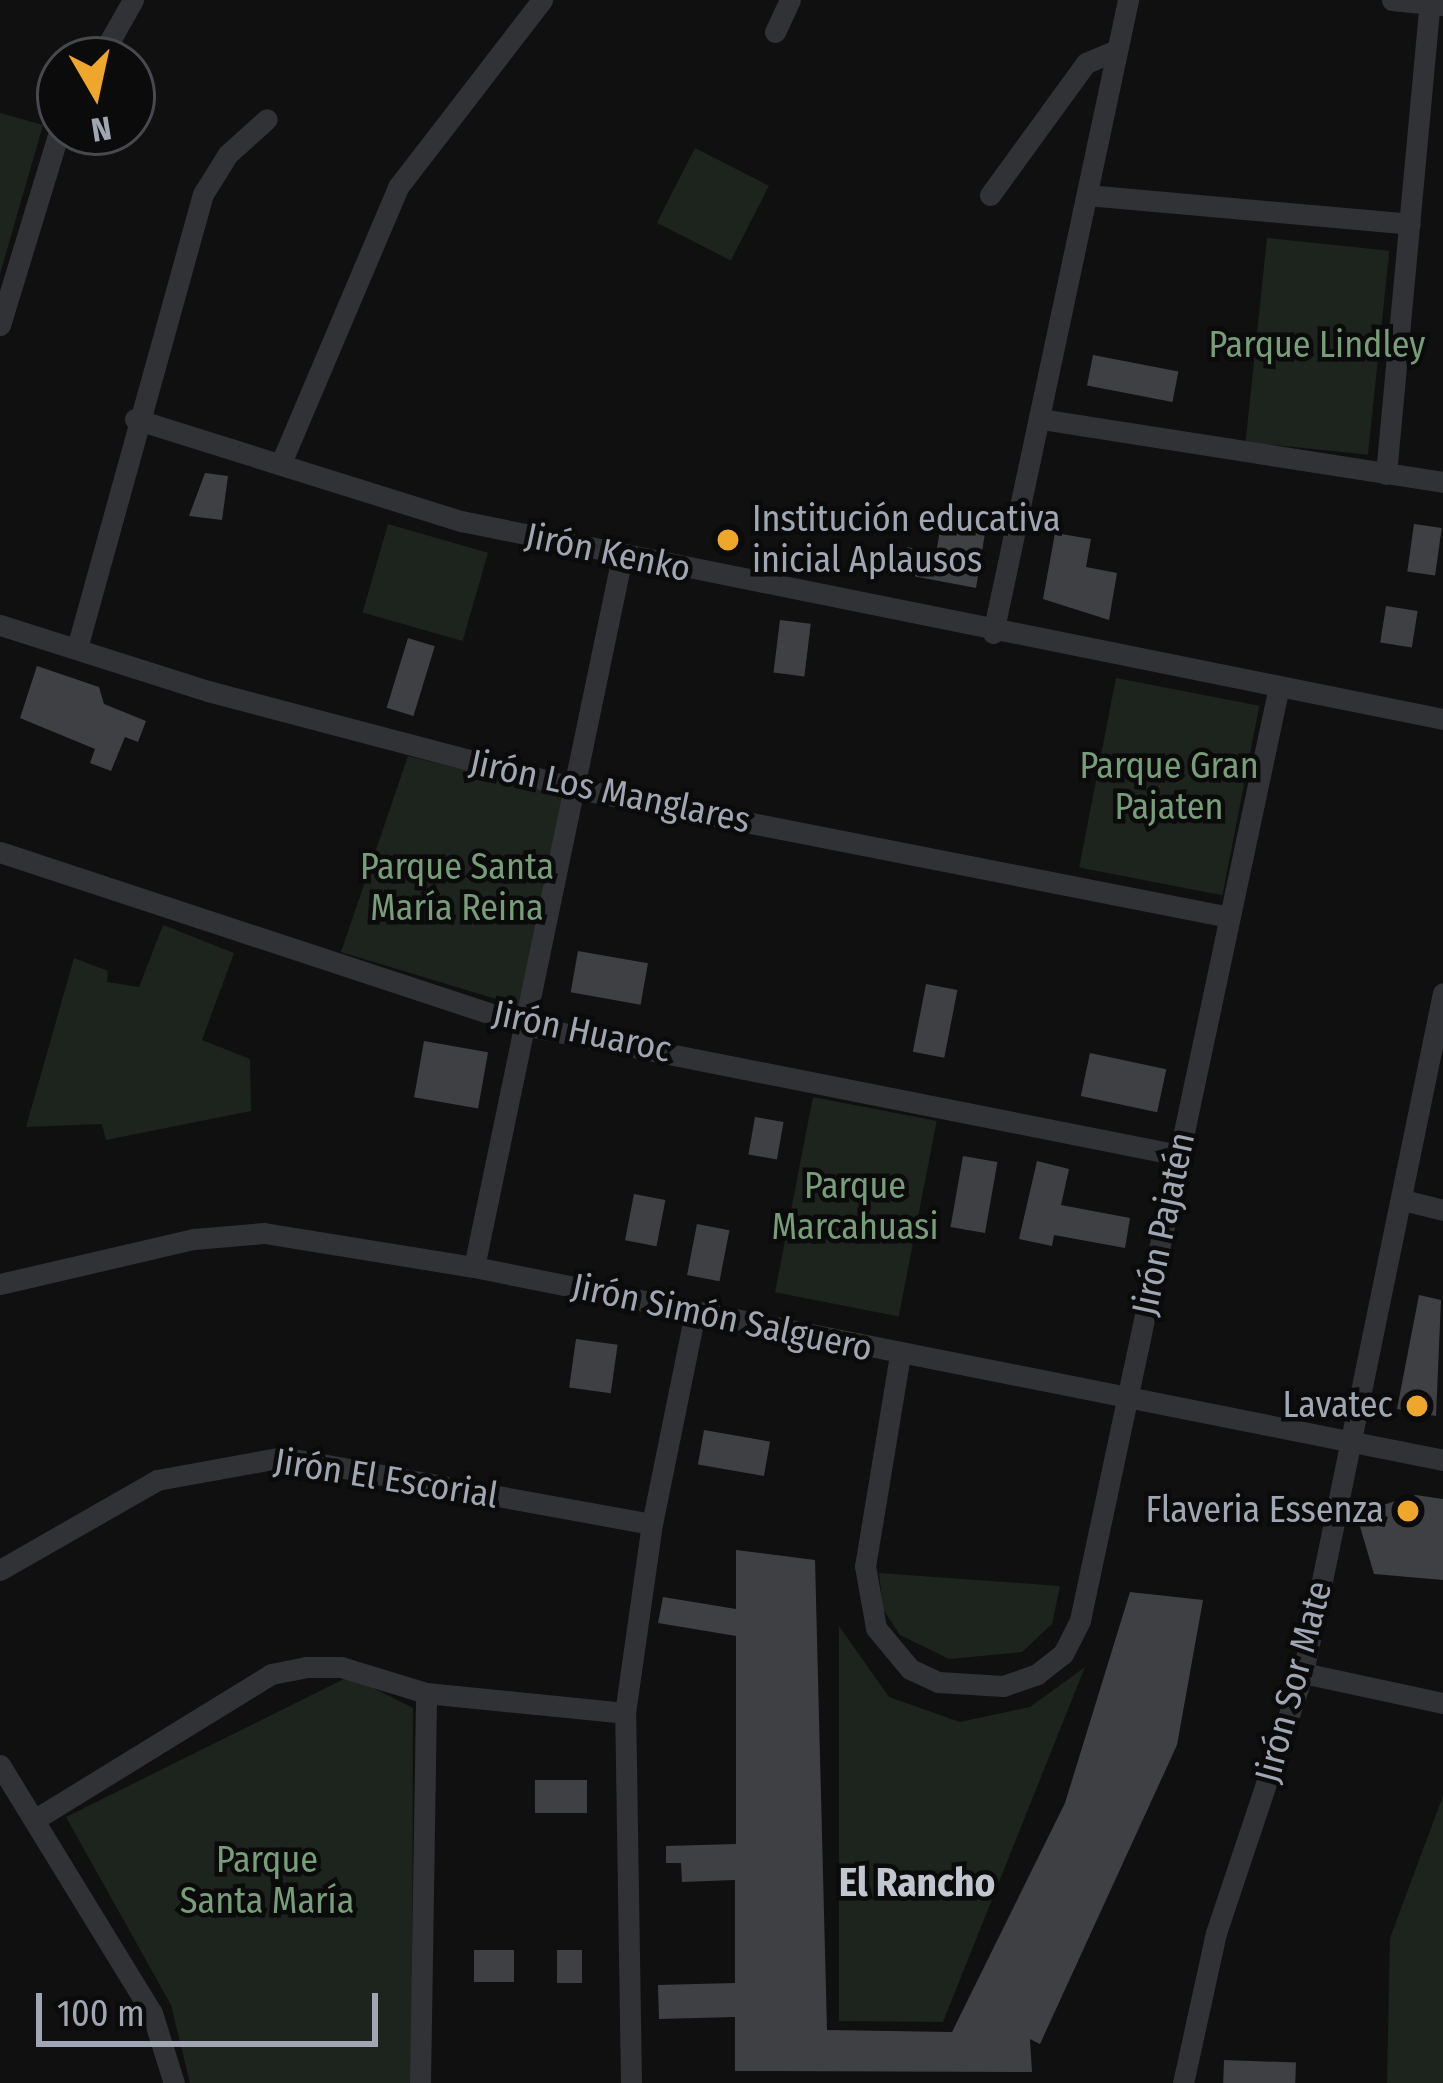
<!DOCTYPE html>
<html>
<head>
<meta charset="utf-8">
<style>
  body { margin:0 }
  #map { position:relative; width:1443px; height:2083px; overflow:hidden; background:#101011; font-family:"Fira Sans Condensed",sans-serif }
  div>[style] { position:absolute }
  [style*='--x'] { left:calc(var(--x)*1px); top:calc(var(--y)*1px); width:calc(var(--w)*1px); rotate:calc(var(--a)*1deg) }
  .green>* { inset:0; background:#1c241d; transform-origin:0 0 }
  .building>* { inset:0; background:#3f4044; transform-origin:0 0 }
  .minor>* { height:21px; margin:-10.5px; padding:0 10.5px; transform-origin:10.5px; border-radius:10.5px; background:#313236 }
  .dots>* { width:33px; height:33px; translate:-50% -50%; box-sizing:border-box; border:6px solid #0b0b0c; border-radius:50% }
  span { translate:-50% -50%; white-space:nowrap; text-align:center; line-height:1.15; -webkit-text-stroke:9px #0b0b0c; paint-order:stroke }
  .park-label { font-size:36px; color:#789d79 }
  .poi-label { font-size:36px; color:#a1a7b2 }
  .left { translate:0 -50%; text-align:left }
  .right { translate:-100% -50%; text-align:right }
  .street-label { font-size:36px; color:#a1a7b2 }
  .neighbourhood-label { font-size:39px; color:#c2c6ce; font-weight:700 }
  .north { position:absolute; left:36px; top:36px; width:120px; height:120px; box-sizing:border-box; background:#0b0b0c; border:3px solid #47494e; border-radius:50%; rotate:171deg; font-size:33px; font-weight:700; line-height:48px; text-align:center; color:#a1a7b2 }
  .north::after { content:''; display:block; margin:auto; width:42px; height:54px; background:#eea62b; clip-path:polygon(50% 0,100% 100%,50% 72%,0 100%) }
  .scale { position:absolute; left:36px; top:1993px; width:342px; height:54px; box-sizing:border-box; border:6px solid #a1a7b2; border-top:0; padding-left:15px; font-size:36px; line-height:42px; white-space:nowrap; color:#a1a7b2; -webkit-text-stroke:9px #0b0b0c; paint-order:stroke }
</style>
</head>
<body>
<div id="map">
  <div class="green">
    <div style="clip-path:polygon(0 113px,43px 125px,0 274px)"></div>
    <div style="left:695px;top:148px;width:83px;height:84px;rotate:27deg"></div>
    <div style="left:1267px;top:238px;width:123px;height:205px;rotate:6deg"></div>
    <div style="left:388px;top:524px;width:104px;height:92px;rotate:16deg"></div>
    <div style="left:1116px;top:678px;width:146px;height:193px;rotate:11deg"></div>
    <div style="clip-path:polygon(408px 756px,570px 795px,522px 1007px,341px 952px)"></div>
    <div style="clip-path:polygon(163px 925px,234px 953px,202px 1040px,250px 1059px,251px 1111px,106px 1140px,102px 1124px,26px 1127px,74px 958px,108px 971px,107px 982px,139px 987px)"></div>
    <div style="left:813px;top:1097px;width:126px;height:199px;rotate:11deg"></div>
    <div style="clip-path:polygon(879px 1573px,1060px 1586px,1052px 1624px,1022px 1652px,949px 1659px,900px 1635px,883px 1609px)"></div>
    <div style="clip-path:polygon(839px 1626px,889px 1697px,960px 1722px,1030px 1707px,1085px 1667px,943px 2022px,839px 2021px)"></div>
    <div style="clip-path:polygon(350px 1676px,413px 1708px,412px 2083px,190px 2083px,171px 2005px,66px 1817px)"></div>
    <div style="clip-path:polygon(1443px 1796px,1443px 2083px,1387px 2083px,1390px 1938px)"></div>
  </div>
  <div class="building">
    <div style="left:1093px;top:355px;width:87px;height:31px;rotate:11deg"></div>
    <div style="clip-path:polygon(205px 473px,228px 476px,222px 520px,189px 516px)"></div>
    <div style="clip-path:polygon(942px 519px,986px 527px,976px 588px,902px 574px,907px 547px,936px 553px)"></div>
    <div style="left:1414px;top:524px;width:28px;height:48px;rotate:8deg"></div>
    <div style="clip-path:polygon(1055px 533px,1091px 539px,1086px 567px,1117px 573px,1109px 620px,1043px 599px)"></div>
    <div style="left:1386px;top:606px;width:32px;height:37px;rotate:9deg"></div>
    <div style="left:780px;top:620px;width:31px;height:53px;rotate:7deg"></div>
    <div style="left:408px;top:638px;width:28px;height:73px;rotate:17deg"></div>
    <div style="clip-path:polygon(37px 666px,99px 687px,104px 704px,146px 721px,138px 742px,125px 737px,111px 771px,90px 763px,95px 749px,20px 718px)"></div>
    <div style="left:578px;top:951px;width:71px;height:42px;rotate:10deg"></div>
    <div style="left:926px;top:984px;width:32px;height:69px;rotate:11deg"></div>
    <div style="left:424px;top:1041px;width:65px;height:57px;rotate:10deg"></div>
    <div style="left:1090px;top:1053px;width:78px;height:44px;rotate:12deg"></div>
    <div style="left:755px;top:1117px;width:29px;height:38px;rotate:10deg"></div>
    <div style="left:963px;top:1156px;width:35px;height:72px;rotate:10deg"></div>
    <div style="clip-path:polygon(1037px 1161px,1069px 1169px,1061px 1205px,1130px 1218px,1125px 1248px,1054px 1235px,1052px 1246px,1019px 1239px)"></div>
    <div style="left:634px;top:1194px;width:32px;height:47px;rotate:11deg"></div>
    <div style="left:697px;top:1224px;width:33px;height:52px;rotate:11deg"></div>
    <div style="clip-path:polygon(1419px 1295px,1441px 1300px,1436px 1416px,1397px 1409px)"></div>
    <div style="left:576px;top:1339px;width:42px;height:49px;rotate:8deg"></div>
    <div style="left:704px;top:1430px;width:67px;height:35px;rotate:10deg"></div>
    <div style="clip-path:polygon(1416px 1495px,1443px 1499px,1443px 1580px,1374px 1574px,1356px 1513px)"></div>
    <div style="clip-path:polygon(736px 1550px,815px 1560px,827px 2030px,952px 2032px,1065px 1803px,1130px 1592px,1203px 1600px,1177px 1745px,1040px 2044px,1030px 2039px,1032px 2072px,735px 2071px,735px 2017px,659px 2019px,658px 1985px,735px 1983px,735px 1880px,682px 1882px,681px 1863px,666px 1863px,666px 1846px,736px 1844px,736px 1636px,658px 1623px,663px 1597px,736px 1609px)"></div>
    <div style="left:587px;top:1780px;width:33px;height:52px;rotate:90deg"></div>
    <div style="left:474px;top:1950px;width:40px;height:32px"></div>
    <div style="left:557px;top:1950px;width:25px;height:33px"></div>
    <div style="left:1224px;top:2060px;width:72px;height:23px;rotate:2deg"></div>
  </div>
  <div class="minor">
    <div style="--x:1392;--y:0;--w:50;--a:5.7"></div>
    <div style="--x:775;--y:32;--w:35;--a:-65"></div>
    <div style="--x:99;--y:60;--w:69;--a:-60.5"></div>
    <div style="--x:990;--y:195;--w:163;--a:-54"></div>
    <div style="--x:1086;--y:63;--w:34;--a:-23"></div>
    <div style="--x:1087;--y:195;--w:324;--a:5.1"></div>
    <div style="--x:0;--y:325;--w:205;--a:-73"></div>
    <div style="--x:135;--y:419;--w:342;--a:17.4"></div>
    <div style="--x:461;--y:521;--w:1002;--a:11.4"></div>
    <div style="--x:1041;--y:419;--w:407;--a:8.9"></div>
    <div style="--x:281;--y:463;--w:300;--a:-67"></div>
    <div style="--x:398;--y:187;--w:236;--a:-52.4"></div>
    <div style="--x:1386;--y:474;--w:472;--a:-84.7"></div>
    <div style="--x:0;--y:625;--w:218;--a:17.6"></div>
    <div style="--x:208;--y:691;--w:383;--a:14.8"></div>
    <div style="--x:578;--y:789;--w:663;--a:11.12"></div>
    <div style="--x:993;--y:633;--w:647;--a:-77.96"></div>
    <div style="--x:77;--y:648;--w:471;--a:-74.5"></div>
    <div style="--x:203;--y:194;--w:47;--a:-58"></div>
    <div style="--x:228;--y:154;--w:52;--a:-41.9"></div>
    <div style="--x:0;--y:852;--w:556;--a:18.24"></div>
    <div style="--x:528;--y:1026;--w:664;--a:11.21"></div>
    <div style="--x:1403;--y:1200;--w:41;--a:14"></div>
    <div style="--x:474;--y:1267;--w:725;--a:-78.23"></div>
    <div style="--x:0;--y:1284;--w:199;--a:-13.1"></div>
    <div style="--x:194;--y:1239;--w:70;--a:-4.9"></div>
    <div style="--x:264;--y:1233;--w:213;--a:9.2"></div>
    <div style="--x:474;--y:1267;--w:988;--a:11.26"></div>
    <div style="--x:900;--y:1355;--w:214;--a:99.4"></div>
    <div style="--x:865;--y:1566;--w:63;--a:79.9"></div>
    <div style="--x:876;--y:1628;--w:53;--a:50.3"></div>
    <div style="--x:910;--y:1669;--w:31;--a:25"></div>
    <div style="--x:938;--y:1682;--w:65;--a:3.5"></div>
    <div style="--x:1003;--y:1686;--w:36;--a:-19"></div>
    <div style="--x:1037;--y:1674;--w:33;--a:-38"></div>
    <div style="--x:1063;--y:1654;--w:38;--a:-63"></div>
    <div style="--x:1080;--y:1620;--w:950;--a:-77.97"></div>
    <div style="--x:0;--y:1570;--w:181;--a:-29.8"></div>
    <div style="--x:157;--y:1480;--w:128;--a:-10.3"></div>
    <div style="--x:283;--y:1457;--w:375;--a:10.3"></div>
    <div style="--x:1303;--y:1673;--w:143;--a:12.1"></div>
    <div style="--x:0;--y:1765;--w:291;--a:58.5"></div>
    <div style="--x:152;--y:2013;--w:73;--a:72.6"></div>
    <div style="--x:34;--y:1820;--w:278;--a:-31.6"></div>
    <div style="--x:271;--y:1674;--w:36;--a:-11"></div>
    <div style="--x:306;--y:1667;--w:35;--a:0"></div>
    <div style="--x:341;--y:1667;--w:89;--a:17"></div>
    <div style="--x:426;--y:1693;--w:200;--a:5.7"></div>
    <div style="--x:420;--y:2083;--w:390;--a:-89.1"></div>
    <div style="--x:631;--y:2083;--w:370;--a:-90.9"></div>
    <div style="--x:625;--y:1713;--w:191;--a:-81.9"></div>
    <div style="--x:652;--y:1524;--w:216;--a:-78.5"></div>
    <div style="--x:1183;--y:2083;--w:154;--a:-77.6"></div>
    <div style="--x:1216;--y:1933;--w:274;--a:-71.5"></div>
    <div style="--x:1303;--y:1673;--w:694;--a:-78.37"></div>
  </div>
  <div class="dots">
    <div style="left:728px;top:540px;background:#eea62b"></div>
    <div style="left:1417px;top:1406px;background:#eea62b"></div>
    <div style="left:1408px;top:1511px;background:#eea62b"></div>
  </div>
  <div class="park-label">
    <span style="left:1317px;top:346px">Parque Lindley</span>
    <span style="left:1169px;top:787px">Parque Gran<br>Pajaten</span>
    <span style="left:457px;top:888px">Parque Santa<br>María Reina</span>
    <span style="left:855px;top:1207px">Parque<br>Marcahuasi</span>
    <span style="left:267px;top:1881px">Parque<br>Santa María</span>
  </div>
  <div class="poi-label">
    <span class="left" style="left:752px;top:540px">Institución educativa<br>inicial Aplausos</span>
    <span class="right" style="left:1393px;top:1406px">Lavatec</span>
    <span class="right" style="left:1384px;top:1511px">Flaveria Essenza</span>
  </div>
  <div class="street-label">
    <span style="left:608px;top:553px;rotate:12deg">Jirón Kenko</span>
    <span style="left:610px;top:792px;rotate:12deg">Jirón Los Manglares</span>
    <span style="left:582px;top:1032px;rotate:12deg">Jirón Huaroc</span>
    <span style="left:1164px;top:1224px;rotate:-78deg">Jirón Pajatén</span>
    <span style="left:722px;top:1318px;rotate:12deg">Jirón Simón Salguero</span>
    <span style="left:386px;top:1479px;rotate:9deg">Jirón El Escorial</span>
    <span style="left:1294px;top:1682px;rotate:-75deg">Jirón Sor Mate</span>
  </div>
  <div class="neighbourhood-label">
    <span style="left:917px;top:1883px">El Rancho</span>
  </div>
  <div class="north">N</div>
  <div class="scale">100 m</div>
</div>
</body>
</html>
